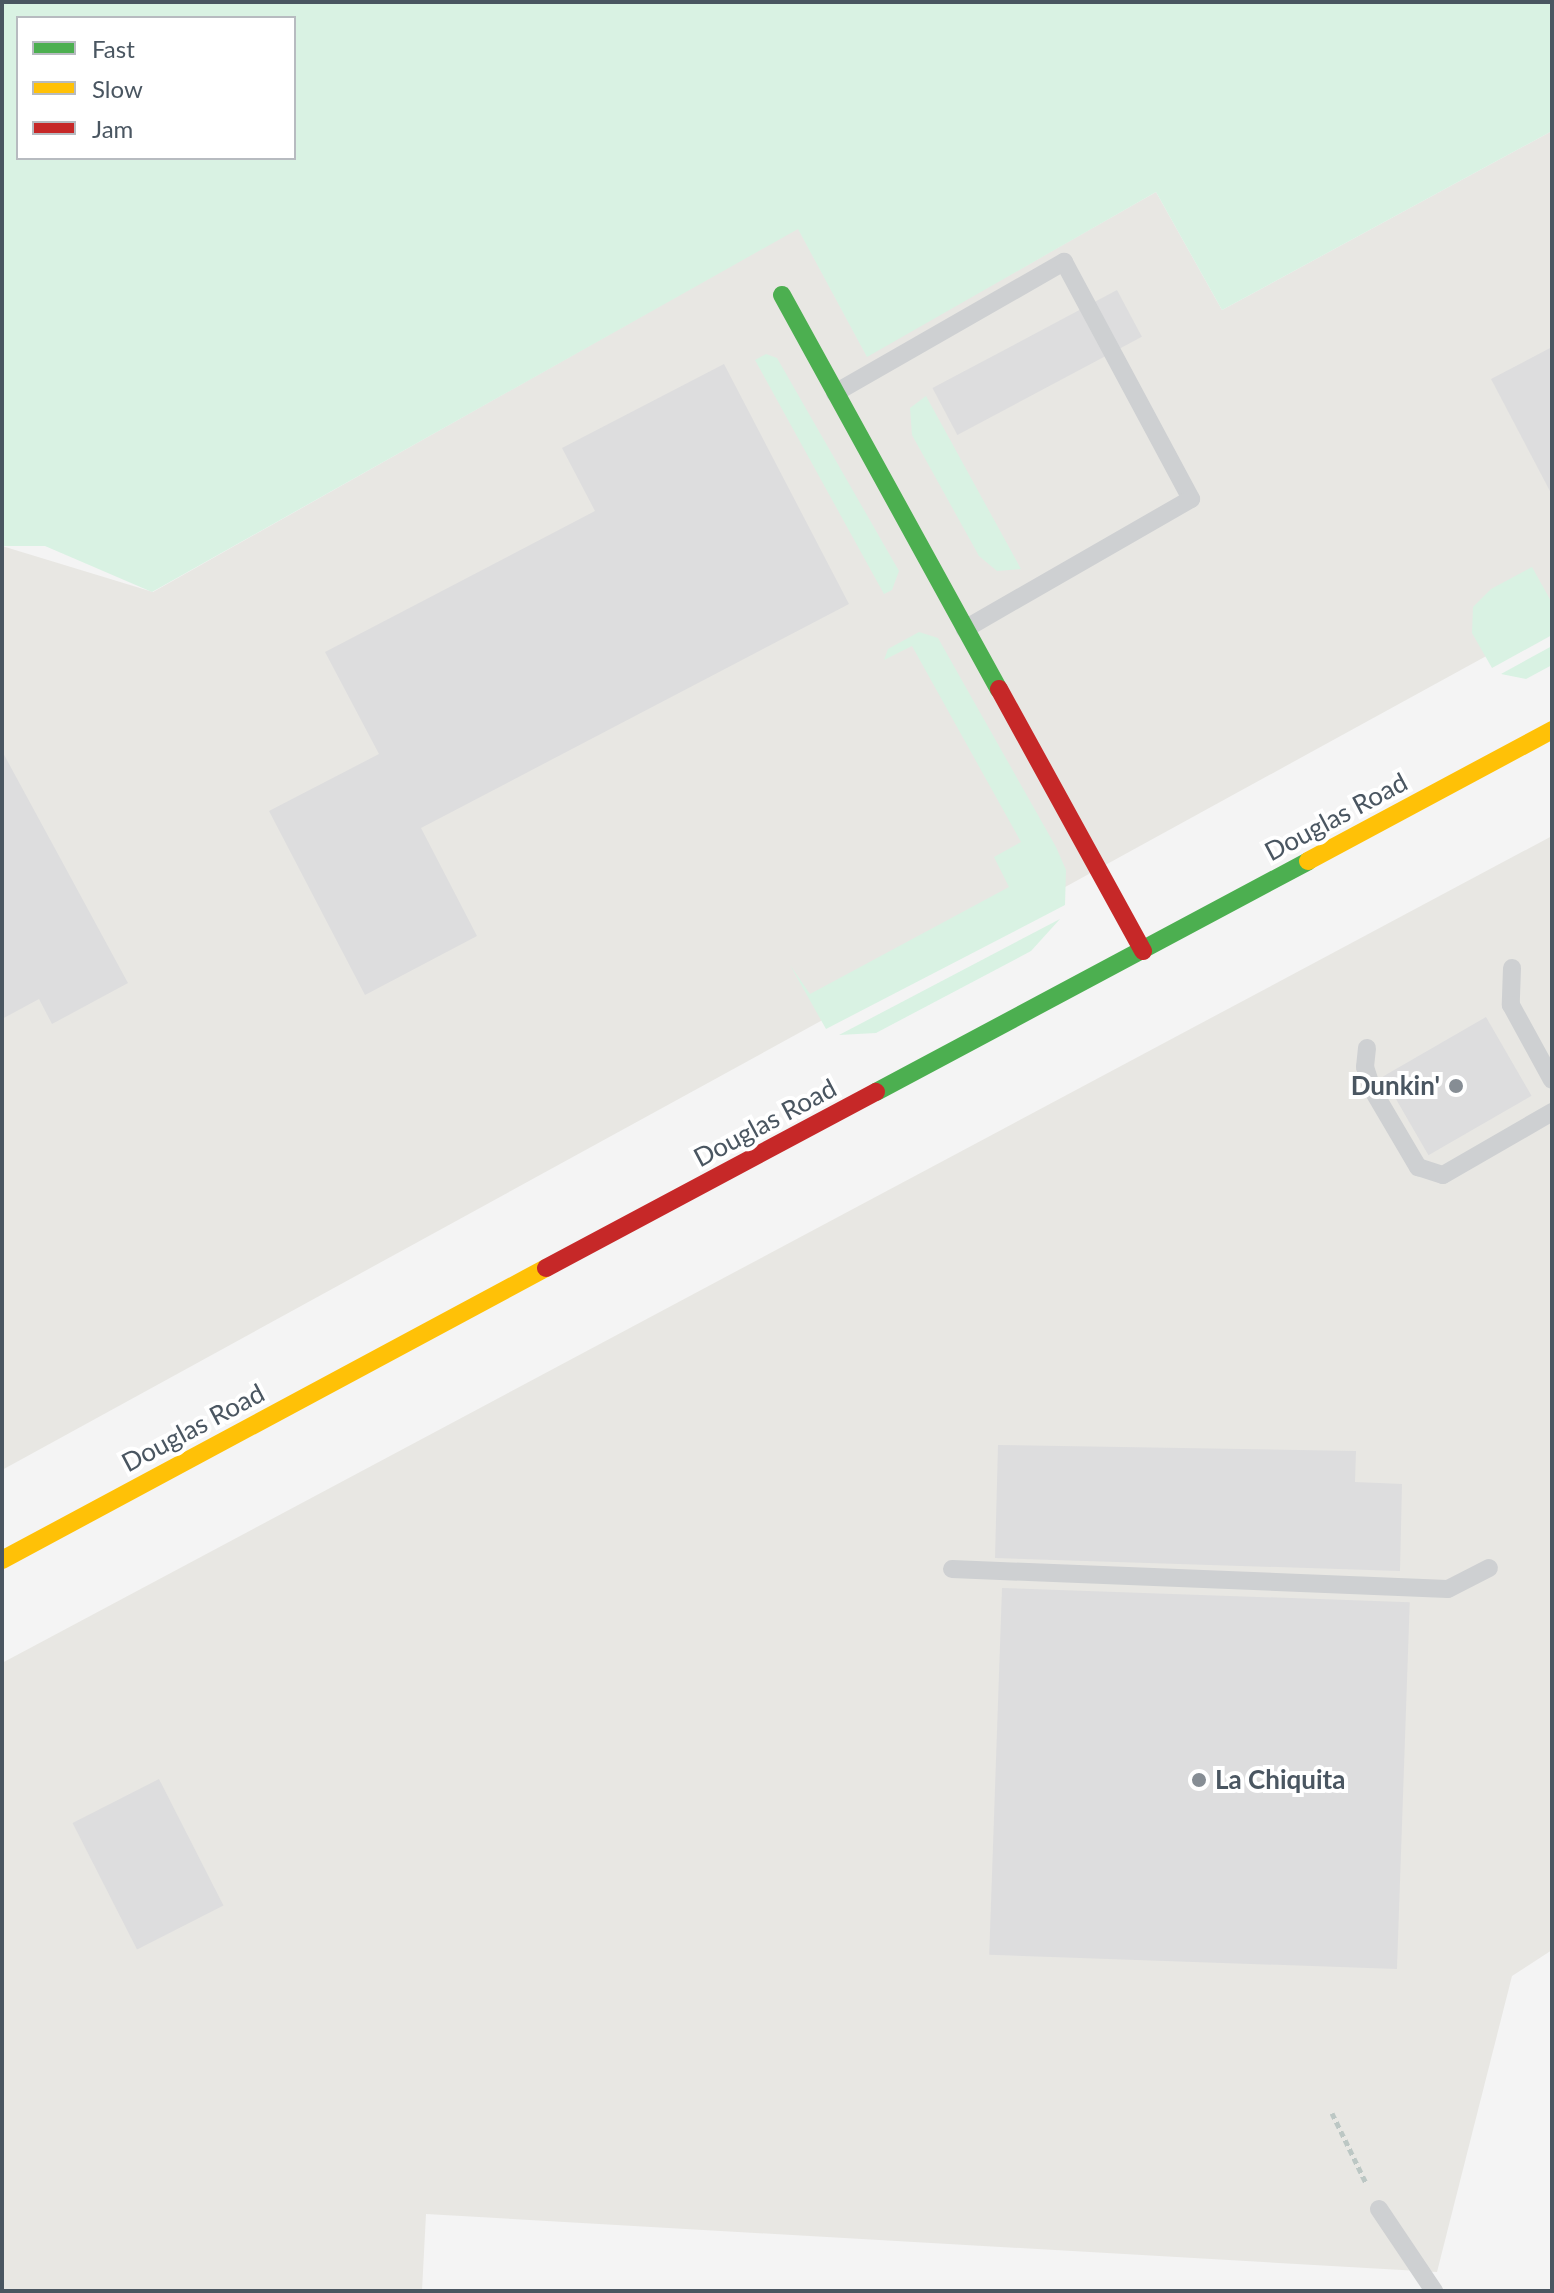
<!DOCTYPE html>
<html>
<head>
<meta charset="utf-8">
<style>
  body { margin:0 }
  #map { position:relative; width:1554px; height:2293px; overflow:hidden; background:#f4f4f4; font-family:Lato,sans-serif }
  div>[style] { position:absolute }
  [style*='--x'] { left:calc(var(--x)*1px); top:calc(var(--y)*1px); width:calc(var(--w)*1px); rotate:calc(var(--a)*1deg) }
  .commercial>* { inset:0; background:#e8e7e3 }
  .green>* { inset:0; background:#d9f2e3 }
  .building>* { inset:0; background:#ddddde; transform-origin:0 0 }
  .path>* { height:5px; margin-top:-2.5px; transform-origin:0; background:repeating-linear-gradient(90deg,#bcc7c4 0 6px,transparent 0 10px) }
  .lane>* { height:18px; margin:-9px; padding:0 9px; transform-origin:9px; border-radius:9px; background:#ced0d2 }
  .fast>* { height:18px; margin:-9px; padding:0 9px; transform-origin:9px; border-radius:9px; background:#4caf50 }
  .slow>* { height:18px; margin:-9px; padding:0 9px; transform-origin:9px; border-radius:9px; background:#ffc107 }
  .jam>* { height:18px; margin:-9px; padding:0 9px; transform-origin:9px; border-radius:9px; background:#c62828 }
  .dots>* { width:22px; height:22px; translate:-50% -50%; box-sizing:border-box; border:4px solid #fff; border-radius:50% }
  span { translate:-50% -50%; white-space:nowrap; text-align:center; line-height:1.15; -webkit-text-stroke:8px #fff; paint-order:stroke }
  .street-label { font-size:26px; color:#4a5661 }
  .poi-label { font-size:26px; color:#4a5661; font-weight:700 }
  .right { translate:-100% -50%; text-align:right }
  .left { translate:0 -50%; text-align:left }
  .frame { position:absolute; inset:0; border:4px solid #4a5661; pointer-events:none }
  .legend { position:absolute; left:16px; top:16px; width:280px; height:144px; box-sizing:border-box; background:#fff; border:2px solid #b7bbc0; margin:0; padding:10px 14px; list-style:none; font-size:24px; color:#4a5661 }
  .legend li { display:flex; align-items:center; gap:16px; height:40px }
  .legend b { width:40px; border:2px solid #b7bbc0 }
</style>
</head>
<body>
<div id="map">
  <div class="commercial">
    <div style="clip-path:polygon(1552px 131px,1552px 620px,2px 1470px,2px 546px,153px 592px,798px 228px,867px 356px,1156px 192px,1222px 310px)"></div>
    <div style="clip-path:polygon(1552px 836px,1552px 1950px,1512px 1976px,1437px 2272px,426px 2214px,422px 2291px,2px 2291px,2px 1663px)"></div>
  </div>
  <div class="green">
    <div style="clip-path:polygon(evenodd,2px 2px,1552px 2px,1552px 131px,1222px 310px,1156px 192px,867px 357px,798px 229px,152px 592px,45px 546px,2px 546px,2px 2px,18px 18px,294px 18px,294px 158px,18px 158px,18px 18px)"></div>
    <div style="clip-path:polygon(766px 354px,777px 358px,899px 571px,892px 590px,884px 594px,755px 360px)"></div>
    <div style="clip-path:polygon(926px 396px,1021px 569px,997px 571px,979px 556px,912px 435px,910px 408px)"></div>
    <div style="clip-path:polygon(1532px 567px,1552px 603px,1552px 635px,1492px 668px,1472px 633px,1473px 607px,1491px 589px)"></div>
    <div style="clip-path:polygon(919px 632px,938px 638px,1056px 847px,1066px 870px,1065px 905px,826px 1029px,790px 965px,810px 994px,1009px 887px,994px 857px,1021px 842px,912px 646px,884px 660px,888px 649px)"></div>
    <div style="clip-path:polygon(1552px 646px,1552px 665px,1526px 679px,1501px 674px)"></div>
    <div style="clip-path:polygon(1060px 919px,1031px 951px,876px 1033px,839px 1035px)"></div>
  </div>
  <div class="building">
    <div style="left:1117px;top:290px;width:53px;height:209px;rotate:62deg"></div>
    <div style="clip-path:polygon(1552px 347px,1552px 495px,1491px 379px)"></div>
    <div style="clip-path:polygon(724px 364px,849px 604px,421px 828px,477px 936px,365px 995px,269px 811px,379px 754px,325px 652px,595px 511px,562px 448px)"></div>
    <div style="clip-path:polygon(2px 751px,128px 983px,52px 1024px,39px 999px,2px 1019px)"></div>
    <div style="left:1486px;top:1017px;width:91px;height:119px;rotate:60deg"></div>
    <div style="clip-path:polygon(998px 1445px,1356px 1451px,1355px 1482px,1402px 1484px,1400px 1571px,995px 1558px)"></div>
    <div style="left:1002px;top:1588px;width:408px;height:367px;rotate:2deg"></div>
    <div style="left:159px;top:1779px;width:142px;height:97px;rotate:63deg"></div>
  </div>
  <div class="path">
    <div style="--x:1332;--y:2113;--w:78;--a:64.1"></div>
  </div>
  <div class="lane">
    <div style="--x:835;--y:393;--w:264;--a:-29.8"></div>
    <div style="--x:1064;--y:262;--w:269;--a:61.8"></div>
    <div style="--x:1191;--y:499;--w:261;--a:150.1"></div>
    <div style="--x:1512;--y:968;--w:37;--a:92"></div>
    <div style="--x:1511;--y:1005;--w:85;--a:61.3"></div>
    <div style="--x:1367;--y:1048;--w:19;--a:96"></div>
    <div style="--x:1365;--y:1067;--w:23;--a:72"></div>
    <div style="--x:1372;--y:1089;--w:91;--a:59.5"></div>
    <div style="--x:1418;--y:1167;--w:26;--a:18"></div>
    <div style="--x:1443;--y:1175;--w:126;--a:-30"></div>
    <div style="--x:952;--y:1569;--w:496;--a:2.3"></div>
    <div style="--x:1448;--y:1589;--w:46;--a:-27.1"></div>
    <div style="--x:1379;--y:2209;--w:99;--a:56.1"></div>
  </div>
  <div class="fast">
    <div style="--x:782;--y:295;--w:450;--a:61.2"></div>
    <div style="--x:876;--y:1092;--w:490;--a:-28.1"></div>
  </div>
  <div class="slow">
    <div style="--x:1308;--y:861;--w:277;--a:-28.2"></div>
    <div style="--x:2;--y:1560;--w:617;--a:-28.23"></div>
  </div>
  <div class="jam">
    <div style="--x:999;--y:689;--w:299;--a:61.2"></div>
    <div style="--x:546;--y:1268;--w:374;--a:-28.1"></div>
  </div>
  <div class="dots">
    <div style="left:1456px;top:1086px;background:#868d94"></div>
    <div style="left:1199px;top:1780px;background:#868d94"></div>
  </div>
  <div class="street-label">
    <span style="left:1336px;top:817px;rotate:-28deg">Douglas Road</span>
    <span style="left:765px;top:1123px;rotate:-28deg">Douglas Road</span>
    <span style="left:193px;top:1428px;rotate:-28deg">Douglas Road</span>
  </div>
  <div class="poi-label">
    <span class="right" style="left:1440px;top:1086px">Dunkin'</span>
    <span class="left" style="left:1215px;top:1780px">La Chiquita</span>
  </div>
  <div class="frame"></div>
  <ul class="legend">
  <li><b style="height:10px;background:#4caf50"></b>Fast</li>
  <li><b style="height:10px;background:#ffc107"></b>Slow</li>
  <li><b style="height:10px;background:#c62828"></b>Jam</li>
  </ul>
</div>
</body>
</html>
